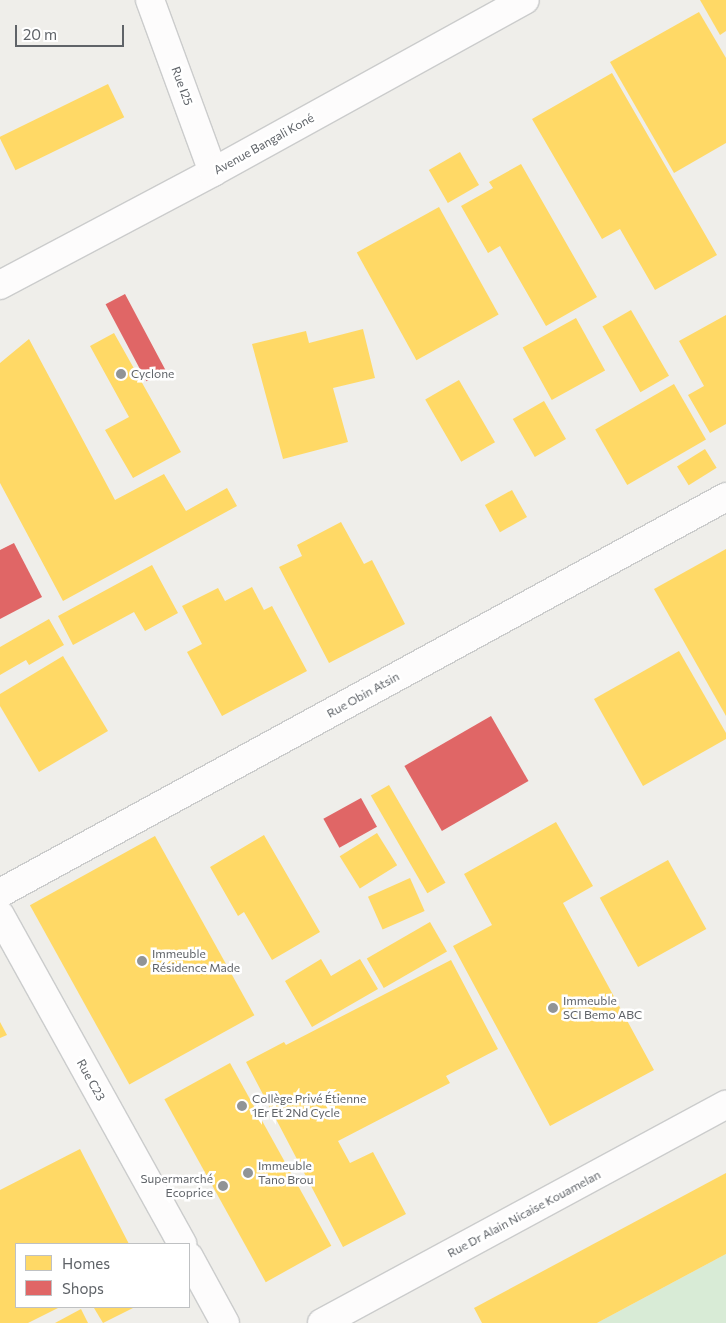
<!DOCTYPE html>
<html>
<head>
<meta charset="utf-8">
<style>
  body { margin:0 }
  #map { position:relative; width:726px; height:1323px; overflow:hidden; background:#efeeea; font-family:Commissioner,sans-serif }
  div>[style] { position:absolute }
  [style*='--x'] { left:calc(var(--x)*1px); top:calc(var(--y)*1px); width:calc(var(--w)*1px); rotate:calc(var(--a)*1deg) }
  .green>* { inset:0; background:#d8ebd6 }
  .homes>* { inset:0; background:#ffd966; transform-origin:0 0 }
  .shops>* { inset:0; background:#e06666; transform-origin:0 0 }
  .roads { filter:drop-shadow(1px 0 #cbcccc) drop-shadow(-1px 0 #cbcccc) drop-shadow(0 1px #cbcccc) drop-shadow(0 -1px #cbcccc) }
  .minor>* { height:28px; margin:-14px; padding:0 14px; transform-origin:14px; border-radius:14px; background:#fdfcfc }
  .dots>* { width:14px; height:14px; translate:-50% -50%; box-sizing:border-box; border:2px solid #fff; border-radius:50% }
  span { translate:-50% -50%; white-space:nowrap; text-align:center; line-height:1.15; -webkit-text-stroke:5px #fff; paint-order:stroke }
  .street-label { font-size:12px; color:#5f6368 }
  .poi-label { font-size:12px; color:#5f6368 }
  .left { translate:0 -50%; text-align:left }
  .right { translate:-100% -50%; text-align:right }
  .legend { position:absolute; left:15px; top:1243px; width:175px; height:65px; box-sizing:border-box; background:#fff; border:1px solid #bfc1c3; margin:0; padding:6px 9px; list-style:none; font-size:15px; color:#5f6368 }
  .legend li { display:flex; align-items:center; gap:10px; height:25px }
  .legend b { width:25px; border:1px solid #bfc1c3 }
  .scale { position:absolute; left:15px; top:25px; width:109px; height:22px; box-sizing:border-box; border:2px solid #5f6368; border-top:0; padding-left:6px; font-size:15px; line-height:18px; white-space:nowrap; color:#5f6368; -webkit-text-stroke:4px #fff; paint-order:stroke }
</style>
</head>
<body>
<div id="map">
  <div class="green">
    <div style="clip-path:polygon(726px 1254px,726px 1323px,597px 1323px)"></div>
  </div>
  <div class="homes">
    <div style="clip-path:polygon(700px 0,726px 0,726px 31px,720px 35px)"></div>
    <div style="clip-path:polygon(699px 12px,726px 58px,726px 143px,674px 173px,610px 62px)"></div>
    <div style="clip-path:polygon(612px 73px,717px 255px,655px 290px,620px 229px,602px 239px,532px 119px)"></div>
    <div style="left:108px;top:84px;width:37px;height:121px;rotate:64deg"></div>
    <div style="left:460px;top:152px;width:38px;height:36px;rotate:60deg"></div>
    <div style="clip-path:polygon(521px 164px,597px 297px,546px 326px,500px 246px,488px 253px,461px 206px,493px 188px,489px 182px)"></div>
    <div style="left:439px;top:207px;width:123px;height:94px;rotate:61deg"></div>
    <div style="left:631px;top:310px;width:76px;height:33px;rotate:60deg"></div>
    <div style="clip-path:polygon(726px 315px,726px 424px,710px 433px,688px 395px,704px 386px,679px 341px)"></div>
    <div style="left:576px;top:318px;width:60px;height:61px;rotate:61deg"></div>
    <div style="clip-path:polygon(363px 329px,375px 378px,333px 388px,348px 442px,283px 459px,252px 344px,306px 331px,309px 343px)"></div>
    <div style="clip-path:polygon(114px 333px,181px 452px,133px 478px,105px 430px,129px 417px,90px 346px)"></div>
    <div style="clip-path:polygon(29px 339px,115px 500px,164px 474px,186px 511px,227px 488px,237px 506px,63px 601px,0 483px,0 363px)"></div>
    <div style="left:459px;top:380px;width:72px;height:39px;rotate:60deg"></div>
    <div style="left:674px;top:384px;width:64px;height:91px;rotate:60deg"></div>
    <div style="left:544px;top:401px;width:44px;height:36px;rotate:60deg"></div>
    <div style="left:705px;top:449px;width:22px;height:33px;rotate:58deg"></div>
    <div style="left:512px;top:490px;width:31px;height:31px;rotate:61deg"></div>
    <div style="clip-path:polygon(341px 522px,364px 564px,372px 560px,405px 624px,329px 663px,279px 567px,302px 556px,297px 545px)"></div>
    <div style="clip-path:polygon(726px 549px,726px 716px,654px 589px)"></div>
    <div style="clip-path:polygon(152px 565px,178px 613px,145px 631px,134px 612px,73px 645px,58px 616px)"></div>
    <div style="clip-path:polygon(252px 587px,264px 610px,272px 606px,307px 671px,222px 716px,187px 652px,202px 644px,182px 606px,218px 588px,225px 601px)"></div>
    <div style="clip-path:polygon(49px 619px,64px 645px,29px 665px,26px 660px,0 675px,0 647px)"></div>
    <div style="clip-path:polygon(679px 651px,726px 733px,726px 739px,643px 786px,594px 699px)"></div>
    <div style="clip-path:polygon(63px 656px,108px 731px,39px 772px,0 706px,0 694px)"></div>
    <div style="left:389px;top:785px;width:113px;height:21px;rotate:60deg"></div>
    <div style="clip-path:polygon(556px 822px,593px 886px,563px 903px,654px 1070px,550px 1126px,453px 946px,492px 925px,464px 874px)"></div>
    <div style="left:377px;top:833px;width:38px;height:44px;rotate:58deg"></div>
    <div style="clip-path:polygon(264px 835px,320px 932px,272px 960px,244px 912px,238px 916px,210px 867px)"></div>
    <div style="left:155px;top:836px;width:205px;height:143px;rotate:61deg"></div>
    <div style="left:668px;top:860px;width:79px;height:78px;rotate:61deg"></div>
    <div style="left:410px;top:878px;width:36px;height:46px;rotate:66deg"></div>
    <div style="left:430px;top:922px;width:34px;height:73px;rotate:60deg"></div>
    <div style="clip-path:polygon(321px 959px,331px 976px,360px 959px,378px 989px,312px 1027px,285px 981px)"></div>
    <div style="clip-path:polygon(451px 960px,498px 1049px,446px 1076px,450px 1083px,338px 1141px,350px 1163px,373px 1152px,406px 1214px,343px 1247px,246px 1062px,284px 1042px,286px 1045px)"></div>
    <div style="clip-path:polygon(0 1022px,7px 1035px,0 1038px)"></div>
    <div style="left:230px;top:1063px;width:209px;height:75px;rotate:61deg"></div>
    <div style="clip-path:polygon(80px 1149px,129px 1244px,16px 1244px,16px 1307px,60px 1307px,28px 1323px,0 1323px,0 1190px)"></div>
    <div style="clip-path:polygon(726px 1173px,726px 1254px,597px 1323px,482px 1323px,474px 1308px)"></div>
    <div style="clip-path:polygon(97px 1307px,135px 1307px,103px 1323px,94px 1308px)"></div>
    <div style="clip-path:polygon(81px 1309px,88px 1323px,55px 1323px)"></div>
  </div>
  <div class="shops">
    <div style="left:125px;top:294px;width:87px;height:22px;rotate:62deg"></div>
    <div style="clip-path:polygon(14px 543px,42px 597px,0 619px,0 550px)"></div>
    <div style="left:491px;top:716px;width:75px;height:100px;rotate:60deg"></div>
    <div style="left:361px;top:798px;width:33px;height:43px;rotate:61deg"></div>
  </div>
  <div class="roads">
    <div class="minor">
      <div style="--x:150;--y:0;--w:183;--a:69.9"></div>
      <div style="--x:0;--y:285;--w:241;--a:-27.9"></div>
      <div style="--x:213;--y:172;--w:356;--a:-28.9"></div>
      <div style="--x:0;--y:893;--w:827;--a:-28.61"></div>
      <div style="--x:0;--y:915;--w:376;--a:61"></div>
      <div style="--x:189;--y:1257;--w:75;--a:61.4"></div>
      <div style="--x:322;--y:1323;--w:459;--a:-28.4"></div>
    </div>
  </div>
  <div class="dots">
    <div style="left:121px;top:374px;background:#919496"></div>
    <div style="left:142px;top:961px;background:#919496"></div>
    <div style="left:553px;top:1008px;background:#919496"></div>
    <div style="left:242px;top:1106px;background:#919496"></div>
    <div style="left:248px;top:1173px;background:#919496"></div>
    <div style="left:223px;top:1186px;background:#919496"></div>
  </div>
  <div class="street-label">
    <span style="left:182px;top:86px;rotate:70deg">Rue I25</span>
    <span style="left:264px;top:144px;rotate:-29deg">Avenue Bangali Koné</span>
    <span style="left:363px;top:695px;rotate:-29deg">Rue Obin Atsin</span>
    <span style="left:91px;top:1080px;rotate:61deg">Rue C23</span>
    <span style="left:524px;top:1214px;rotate:-28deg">Rue Dr Alain Nicaise Kouamelan</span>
  </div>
  <div class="poi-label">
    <span class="left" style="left:131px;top:374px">Cyclone</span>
    <span class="left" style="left:152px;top:961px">Immeuble<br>Résidence Made</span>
    <span class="left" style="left:563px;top:1008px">Immeuble<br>SCI Bemo ABC</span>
    <span class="left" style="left:252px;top:1106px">Collège Privé Étienne<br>1Er Et 2Nd Cycle</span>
    <span class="left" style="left:258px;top:1173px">Immeuble<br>Tano Brou</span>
    <span class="right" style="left:213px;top:1186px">Supermarché<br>Ecoprice</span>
  </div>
  <ul class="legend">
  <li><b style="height:14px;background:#ffd966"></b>Homes</li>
  <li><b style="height:14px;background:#e06666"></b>Shops</li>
  </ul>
  <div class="scale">20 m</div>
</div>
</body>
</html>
